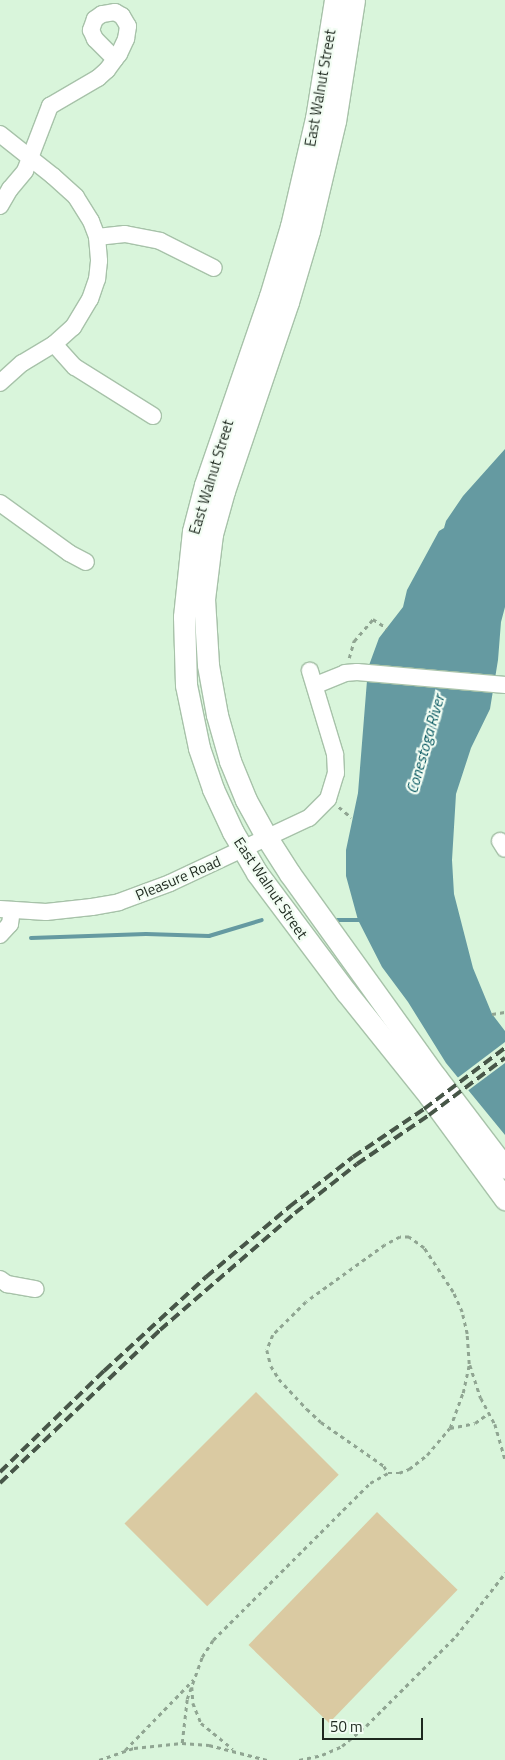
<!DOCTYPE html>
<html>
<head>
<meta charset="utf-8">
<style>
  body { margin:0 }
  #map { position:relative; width:505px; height:1760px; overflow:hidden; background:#d9f5db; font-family:"Titillium Web",sans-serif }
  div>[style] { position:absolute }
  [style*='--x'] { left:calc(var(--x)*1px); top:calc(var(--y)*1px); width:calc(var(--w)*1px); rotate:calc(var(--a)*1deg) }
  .green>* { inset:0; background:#dacaa2; transform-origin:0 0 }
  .water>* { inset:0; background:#659aa1 }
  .pier>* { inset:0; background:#d9f5db }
  .stream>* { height:4px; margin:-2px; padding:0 2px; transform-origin:2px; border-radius:2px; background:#659aa1 }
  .path>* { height:2.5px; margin-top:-1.25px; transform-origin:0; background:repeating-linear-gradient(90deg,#90a592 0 4px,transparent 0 8px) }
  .roads { filter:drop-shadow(1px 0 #a7c2a9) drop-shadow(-1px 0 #a7c2a9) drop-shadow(0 1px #a7c2a9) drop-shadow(0 -1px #a7c2a9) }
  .minor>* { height:16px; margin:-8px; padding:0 8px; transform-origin:8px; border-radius:8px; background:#fff }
  .major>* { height:21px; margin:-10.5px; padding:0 10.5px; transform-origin:10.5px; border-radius:10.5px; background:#fff }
  .rail>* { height:4px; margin-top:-2px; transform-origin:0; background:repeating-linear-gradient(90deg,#475648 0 10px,transparent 0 15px) }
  span { translate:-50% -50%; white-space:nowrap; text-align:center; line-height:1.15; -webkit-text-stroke:4.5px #f2fdf3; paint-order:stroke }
  .street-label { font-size:15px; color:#1d281e }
  .water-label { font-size:16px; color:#095962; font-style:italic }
  .scale { position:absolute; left:322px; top:1718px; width:101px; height:22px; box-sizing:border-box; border:2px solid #1d281e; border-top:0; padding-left:6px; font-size:15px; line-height:18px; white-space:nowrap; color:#1d281e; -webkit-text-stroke:4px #f2fdf3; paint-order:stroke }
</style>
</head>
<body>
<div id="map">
  <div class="green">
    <div style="left:256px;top:1392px;width:117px;height:186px;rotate:45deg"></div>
    <div style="left:377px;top:1512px;width:112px;height:185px;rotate:44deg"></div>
  </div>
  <div class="water">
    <div style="clip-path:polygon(505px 449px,505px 607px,501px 622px,498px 660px,490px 709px,471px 748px,456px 794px,452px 860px,454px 894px,473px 968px,492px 1014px,505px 1031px,505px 1135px,446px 1063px,408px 1002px,382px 967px,358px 920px,346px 876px,346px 850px,358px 793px,368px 668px,379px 638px,403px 607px,407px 590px,439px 531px,444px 528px,446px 521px,463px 496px)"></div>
  </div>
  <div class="pier">
    <div style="clip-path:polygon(505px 1042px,505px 1063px,466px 1092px,456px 1079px)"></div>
  </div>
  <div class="stream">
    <div style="--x:336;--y:920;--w:26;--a:0"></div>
    <div style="--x:31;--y:938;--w:115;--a:-2"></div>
    <div style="--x:146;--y:934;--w:63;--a:1.8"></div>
    <div style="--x:209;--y:936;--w:55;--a:-16.8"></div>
  </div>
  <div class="path">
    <div style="--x:349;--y:658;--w:18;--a:-74"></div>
    <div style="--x:354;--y:641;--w:29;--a:-49"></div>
    <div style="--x:373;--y:619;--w:17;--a:33"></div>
    <div style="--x:339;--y:807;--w:16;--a:40"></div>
    <div style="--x:492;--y:1014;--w:13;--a:-9"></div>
    <div style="--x:470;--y:1365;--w:35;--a:72"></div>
    <div style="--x:481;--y:1398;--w:30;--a:62"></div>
    <div style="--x:495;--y:1424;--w:36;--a:74"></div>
    <div style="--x:450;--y:1428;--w:25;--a:-11"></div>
    <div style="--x:475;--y:1423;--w:17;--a:-36"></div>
    <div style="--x:192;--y:1687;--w:16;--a:86"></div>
    <div style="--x:193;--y:1703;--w:22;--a:68"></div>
    <div style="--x:201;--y:1723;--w:41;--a:39.1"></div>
    <div style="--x:182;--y:1743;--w:44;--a:-83.5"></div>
    <div style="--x:187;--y:1699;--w:45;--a:-70.3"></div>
    <div style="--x:202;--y:1657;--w:20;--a:-57"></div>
    <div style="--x:213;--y:1640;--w:222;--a:-45"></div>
    <div style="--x:370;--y:1483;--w:21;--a:-29"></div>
    <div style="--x:388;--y:1473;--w:11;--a:0"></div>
    <div style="--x:399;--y:1473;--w:11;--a:-22"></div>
    <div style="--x:409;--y:1469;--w:23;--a:-38"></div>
    <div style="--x:427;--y:1455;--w:35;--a:-50"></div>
    <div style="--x:450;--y:1428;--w:37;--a:-70"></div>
    <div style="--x:463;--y:1393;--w:30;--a:-78"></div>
    <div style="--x:469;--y:1364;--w:30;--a:-94"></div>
    <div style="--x:467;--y:1334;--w:23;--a:-103"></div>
    <div style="--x:462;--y:1312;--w:22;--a:-114"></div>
    <div style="--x:453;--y:1292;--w:53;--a:-123.4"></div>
    <div style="--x:424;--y:1248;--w:19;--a:-144"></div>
    <div style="--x:409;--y:1237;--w:9;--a:180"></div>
    <div style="--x:400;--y:1237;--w:17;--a:152"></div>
    <div style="--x:385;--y:1245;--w:97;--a:144.2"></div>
    <div style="--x:306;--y:1302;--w:47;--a:135"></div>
    <div style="--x:273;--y:1335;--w:16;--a:112"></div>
    <div style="--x:267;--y:1350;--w:16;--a:76"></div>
    <div style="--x:271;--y:1366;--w:15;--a:58"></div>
    <div style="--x:279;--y:1379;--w:41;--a:47"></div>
    <div style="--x:307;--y:1409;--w:19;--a:43"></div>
    <div style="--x:321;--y:1422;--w:77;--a:34.9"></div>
    <div style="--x:384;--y:1466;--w:8;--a:60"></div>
    <div style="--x:125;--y:1750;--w:98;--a:-45.8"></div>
    <div style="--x:99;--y:1760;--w:37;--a:-19"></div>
    <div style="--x:134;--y:1748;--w:48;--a:-5.9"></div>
    <div style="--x:182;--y:1743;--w:27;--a:4"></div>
    <div style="--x:209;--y:1745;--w:60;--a:14.5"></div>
    <div style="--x:299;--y:1760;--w:24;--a:-12"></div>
    <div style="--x:322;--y:1755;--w:22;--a:-24"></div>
    <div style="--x:342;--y:1746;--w:31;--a:-40"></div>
    <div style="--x:366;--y:1726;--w:127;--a:-45"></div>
    <div style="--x:456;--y:1636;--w:80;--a:-52.1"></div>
  </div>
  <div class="roads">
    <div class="minor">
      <div style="--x:0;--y:134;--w:68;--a:38.4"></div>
      <div style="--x:53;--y:176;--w:31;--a:42"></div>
      <div style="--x:76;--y:197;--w:28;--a:58"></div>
      <div style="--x:91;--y:221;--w:17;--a:69"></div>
      <div style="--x:97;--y:237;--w:24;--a:85"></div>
      <div style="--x:99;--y:261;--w:18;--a:96"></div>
      <div style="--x:97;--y:279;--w:21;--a:109"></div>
      <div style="--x:90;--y:299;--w:33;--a:121"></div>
      <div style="--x:73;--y:327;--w:25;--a:138"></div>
      <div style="--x:54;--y:344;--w:37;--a:149"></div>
      <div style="--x:22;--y:363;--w:30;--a:138"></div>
      <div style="--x:0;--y:206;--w:20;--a:-60"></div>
      <div style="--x:10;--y:189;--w:23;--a:-50"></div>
      <div style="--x:25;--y:171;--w:70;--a:-69"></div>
      <div style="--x:50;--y:106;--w:56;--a:-30.3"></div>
      <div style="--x:98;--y:78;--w:12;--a:-42"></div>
      <div style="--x:107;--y:70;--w:14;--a:-54"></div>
      <div style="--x:115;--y:59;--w:6;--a:-51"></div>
      <div style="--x:119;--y:54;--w:17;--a:-65"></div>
      <div style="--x:126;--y:39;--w:13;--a:-81"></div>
      <div style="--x:128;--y:26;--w:12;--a:-121"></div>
      <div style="--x:122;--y:16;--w:8;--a:-150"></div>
      <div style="--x:115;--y:12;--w:13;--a:171"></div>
      <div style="--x:102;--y:14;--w:9;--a:144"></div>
      <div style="--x:95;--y:19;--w:12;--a:110"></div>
      <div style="--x:91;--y:30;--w:10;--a:66"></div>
      <div style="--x:95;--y:39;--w:28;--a:45"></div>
      <div style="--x:97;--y:237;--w:28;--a:-6"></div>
      <div style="--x:125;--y:234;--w:36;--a:11"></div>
      <div style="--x:160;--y:241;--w:60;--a:26.6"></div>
      <div style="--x:54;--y:344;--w:31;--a:48"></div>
      <div style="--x:75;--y:367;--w:92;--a:32.1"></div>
      <div style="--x:0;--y:503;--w:85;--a:35.9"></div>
      <div style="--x:69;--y:553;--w:19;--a:28"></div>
      <div style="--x:316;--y:685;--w:31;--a:-22"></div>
      <div style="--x:345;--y:673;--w:12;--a:-5"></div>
      <div style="--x:357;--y:672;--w:149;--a:5"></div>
      <div style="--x:500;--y:841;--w:9;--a:58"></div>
      <div style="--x:0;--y:909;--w:46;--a:3.7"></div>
      <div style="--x:46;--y:912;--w:46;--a:-6.2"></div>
      <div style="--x:92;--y:907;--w:27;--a:-10"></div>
      <div style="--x:119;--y:902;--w:54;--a:-20.4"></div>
      <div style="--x:170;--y:883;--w:153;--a:-25.1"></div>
      <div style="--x:309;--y:818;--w:27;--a:-45"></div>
      <div style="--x:328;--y:799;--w:27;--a:-73"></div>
      <div style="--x:336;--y:773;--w:19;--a:-93"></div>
      <div style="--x:335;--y:754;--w:87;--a:-106.8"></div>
      <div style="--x:0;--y:935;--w:15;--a:-48"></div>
      <div style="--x:10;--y:924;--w:14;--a:-82"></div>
      <div style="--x:0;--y:1279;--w:9;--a:36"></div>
      <div style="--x:7;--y:1284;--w:29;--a:10"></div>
    </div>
    <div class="major">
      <div style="--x:335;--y:0;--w:120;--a:99.1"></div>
      <div style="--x:316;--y:118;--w:111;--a:103"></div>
      <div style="--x:291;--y:226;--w:73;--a:106.7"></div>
      <div style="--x:270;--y:296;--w:200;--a:109"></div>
      <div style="--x:205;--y:485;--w:48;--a:104.6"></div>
      <div style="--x:193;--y:531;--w:86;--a:96"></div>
      <div style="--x:184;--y:617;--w:68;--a:88.3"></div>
      <div style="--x:186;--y:685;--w:64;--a:78.3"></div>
      <div style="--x:199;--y:748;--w:43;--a:71.1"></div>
      <div style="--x:213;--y:789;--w:47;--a:65.1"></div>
      <div style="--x:233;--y:832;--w:48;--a:59.7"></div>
      <div style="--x:257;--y:873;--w:149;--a:53.2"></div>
      <div style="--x:346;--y:992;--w:134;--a:51.3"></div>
      <div style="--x:430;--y:1097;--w:127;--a:53.7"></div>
      <div style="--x:354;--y:0;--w:122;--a:98.9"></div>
      <div style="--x:335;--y:121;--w:113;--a:103.3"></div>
      <div style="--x:309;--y:231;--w:74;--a:106.5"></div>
      <div style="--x:288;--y:302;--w:200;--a:108.7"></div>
      <div style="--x:224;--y:491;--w:45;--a:105.6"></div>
      <div style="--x:212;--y:534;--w:65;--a:97"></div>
      <div style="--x:204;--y:599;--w:66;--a:86.5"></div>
      <div style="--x:208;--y:665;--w:51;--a:79.8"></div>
      <div style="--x:217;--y:715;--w:48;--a:74.2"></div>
      <div style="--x:230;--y:761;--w:42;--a:67.7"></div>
      <div style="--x:246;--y:800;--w:43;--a:61.1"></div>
      <div style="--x:267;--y:838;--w:43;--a:57.4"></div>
      <div style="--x:290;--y:874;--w:250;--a:54.3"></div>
      <div style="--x:436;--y:1077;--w:114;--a:52.8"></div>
    </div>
  </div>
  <div class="rail">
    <div style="--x:0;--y:1472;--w:145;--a:-44.2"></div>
    <div style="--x:104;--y:1371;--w:139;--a:-42.7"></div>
    <div style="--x:206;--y:1277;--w:109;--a:-40.1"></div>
    <div style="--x:289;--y:1207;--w:81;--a:-38"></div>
    <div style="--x:353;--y:1157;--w:86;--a:-34.1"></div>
    <div style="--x:424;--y:1109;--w:101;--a:-37"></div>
    <div style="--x:0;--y:1483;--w:221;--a:-43.7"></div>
    <div style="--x:160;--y:1330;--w:179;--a:-40.9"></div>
    <div style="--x:295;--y:1213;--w:79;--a:-38.3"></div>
    <div style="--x:357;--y:1164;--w:87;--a:-34.2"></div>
    <div style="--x:429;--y:1115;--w:95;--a:-36.9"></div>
  </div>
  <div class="street-label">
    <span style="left:320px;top:88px;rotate:-80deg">East Walnut Street</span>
    <span style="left:211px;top:477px;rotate:-73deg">East Walnut Street</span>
    <span style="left:178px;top:878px;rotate:-23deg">Pleasure Road</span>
    <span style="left:271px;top:888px;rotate:56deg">East Walnut Street</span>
  </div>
  <div class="water-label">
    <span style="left:425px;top:744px;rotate:-74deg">Conestoga River</span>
  </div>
  <div class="scale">50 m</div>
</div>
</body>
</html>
